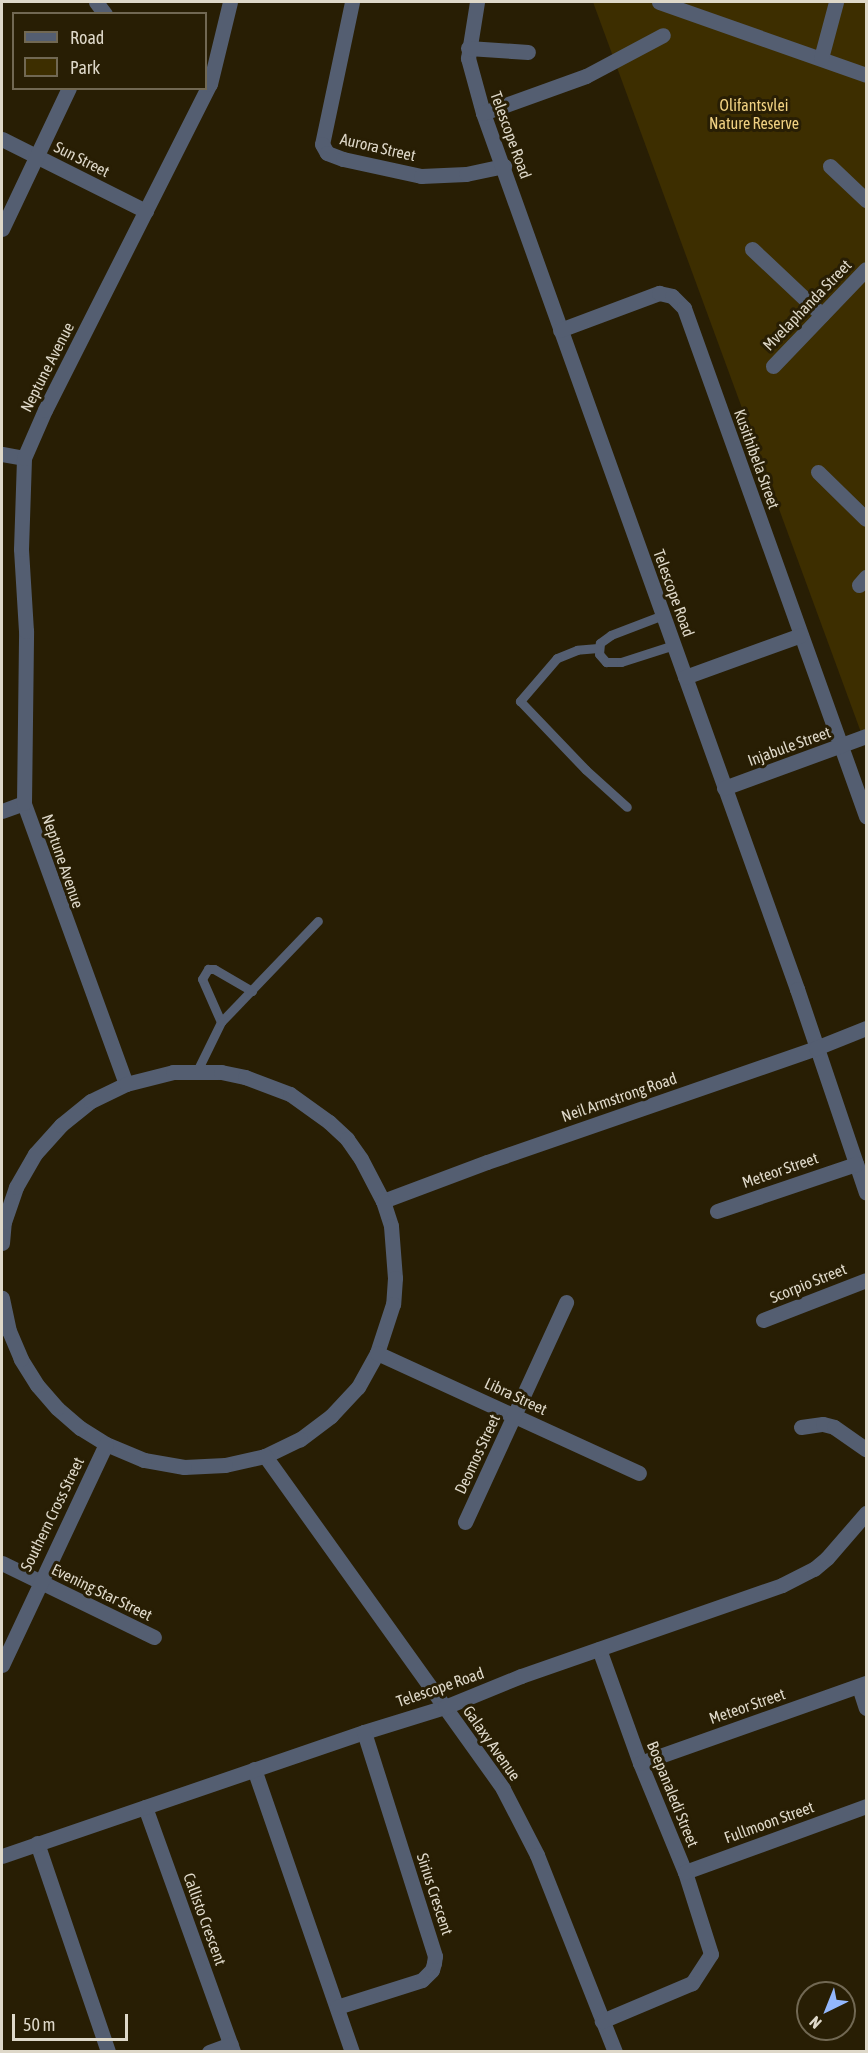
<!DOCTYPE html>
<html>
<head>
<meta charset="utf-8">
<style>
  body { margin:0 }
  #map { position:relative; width:868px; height:2053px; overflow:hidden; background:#281e04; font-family:"Asap Condensed",sans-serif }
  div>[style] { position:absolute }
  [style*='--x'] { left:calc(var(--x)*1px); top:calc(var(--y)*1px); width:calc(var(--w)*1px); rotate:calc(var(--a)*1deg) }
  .green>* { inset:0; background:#3d2e00 }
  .service>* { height:9px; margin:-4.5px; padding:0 4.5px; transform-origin:4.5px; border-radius:4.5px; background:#545e71 }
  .minor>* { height:15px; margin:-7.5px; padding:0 7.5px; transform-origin:7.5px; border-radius:7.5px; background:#545e71 }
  span { translate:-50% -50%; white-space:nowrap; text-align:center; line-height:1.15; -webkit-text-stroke:6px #281e04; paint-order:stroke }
  .park-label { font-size:16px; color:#f0d182 }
  .street-label { font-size:16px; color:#ded8c9 }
  .frame { position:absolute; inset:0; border:3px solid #ded8c9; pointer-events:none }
  .legend { position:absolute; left:12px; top:12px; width:195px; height:78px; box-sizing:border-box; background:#281e04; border:2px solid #716853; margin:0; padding:8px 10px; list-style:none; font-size:18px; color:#ded8c9 }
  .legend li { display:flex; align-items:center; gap:12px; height:30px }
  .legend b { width:30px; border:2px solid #716853 }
  .north { position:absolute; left:796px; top:1981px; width:60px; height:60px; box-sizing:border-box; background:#281e04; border:2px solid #716853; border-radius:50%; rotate:223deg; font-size:16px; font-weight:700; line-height:24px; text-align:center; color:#ded8c9 }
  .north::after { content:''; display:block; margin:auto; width:21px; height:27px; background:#93b7fd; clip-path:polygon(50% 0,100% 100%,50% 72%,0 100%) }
  .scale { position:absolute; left:12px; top:2014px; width:116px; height:27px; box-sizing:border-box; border:3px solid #ded8c9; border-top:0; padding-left:8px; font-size:18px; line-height:21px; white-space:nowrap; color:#ded8c9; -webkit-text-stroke:4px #281e04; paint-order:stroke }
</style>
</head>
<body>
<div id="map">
  <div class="green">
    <div style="clip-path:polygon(593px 2px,866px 2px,866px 746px)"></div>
  </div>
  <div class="service">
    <div style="--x:663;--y:615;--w:56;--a:159"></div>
    <div style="--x:611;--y:635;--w:14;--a:144"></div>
    <div style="--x:600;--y:643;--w:11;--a:95"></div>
    <div style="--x:599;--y:654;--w:11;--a:49"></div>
    <div style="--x:606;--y:662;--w:15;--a:0"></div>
    <div style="--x:621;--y:662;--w:56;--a:-17.8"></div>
    <div style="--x:598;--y:648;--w:21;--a:175"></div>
    <div style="--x:577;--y:650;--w:22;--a:158"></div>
    <div style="--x:557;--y:658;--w:57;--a:130.7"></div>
    <div style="--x:520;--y:701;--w:95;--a:46.3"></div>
    <div style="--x:586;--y:770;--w:55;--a:42.1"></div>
    <div style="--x:221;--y:1022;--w:47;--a:-113.8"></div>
    <div style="--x:202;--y:979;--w:12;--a:-59"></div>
    <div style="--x:208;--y:969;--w:6;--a:0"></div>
    <div style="--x:214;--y:969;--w:44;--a:30.1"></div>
    <div style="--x:197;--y:1071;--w:55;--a:-63.9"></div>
    <div style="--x:221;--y:1022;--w:140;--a:-46.2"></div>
  </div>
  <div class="minor">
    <div style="--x:96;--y:2;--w:15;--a:53"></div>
    <div style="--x:352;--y:2;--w:145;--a:101.9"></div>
    <div style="--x:322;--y:144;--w:10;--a:61"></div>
    <div style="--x:327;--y:153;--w:17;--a:21"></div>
    <div style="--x:343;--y:159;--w:80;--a:12.3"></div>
    <div style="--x:421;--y:176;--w:45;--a:-2.5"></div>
    <div style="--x:466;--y:174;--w:39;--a:-12"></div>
    <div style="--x:477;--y:2;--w:57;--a:99.1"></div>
    <div style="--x:468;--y:58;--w:57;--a:74.7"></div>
    <div style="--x:483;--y:113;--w:931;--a:70.28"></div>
    <div style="--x:797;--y:989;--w:215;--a:71.3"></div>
    <div style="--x:659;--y:2;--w:219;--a:19.4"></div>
    <div style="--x:468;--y:48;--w:60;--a:3.8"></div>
    <div style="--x:821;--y:58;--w:58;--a:-75"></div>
    <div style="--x:483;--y:113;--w:109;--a:-19.8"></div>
    <div style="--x:586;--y:76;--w:87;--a:-28"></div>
    <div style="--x:2;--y:139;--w:161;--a:26.6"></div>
    <div style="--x:830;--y:166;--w:50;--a:43.4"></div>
    <div style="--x:2;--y:229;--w:156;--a:-64.6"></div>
    <div style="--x:752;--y:249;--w:96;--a:43.3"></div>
    <div style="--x:560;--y:330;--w:106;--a:-20.5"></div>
    <div style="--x:659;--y:293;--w:13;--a:13"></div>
    <div style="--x:672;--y:296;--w:17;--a:45"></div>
    <div style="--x:684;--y:308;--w:540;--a:70.29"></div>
    <div style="--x:773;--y:366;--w:134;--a:-46.2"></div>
    <div style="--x:2;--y:454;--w:22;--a:10"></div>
    <div style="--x:818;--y:472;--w:67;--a:44.4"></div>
    <div style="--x:859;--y:585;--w:11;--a:-49"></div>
    <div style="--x:685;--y:677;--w:123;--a:-19.9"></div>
    <div style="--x:724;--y:788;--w:151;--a:-20.1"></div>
    <div style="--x:2;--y:811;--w:23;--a:-20"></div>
    <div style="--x:126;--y:1084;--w:299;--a:-110"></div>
    <div style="--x:24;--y:803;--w:172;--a:-89.3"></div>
    <div style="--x:26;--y:631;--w:82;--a:-93.5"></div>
    <div style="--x:21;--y:549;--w:91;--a:-88.1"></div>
    <div style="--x:24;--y:458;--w:52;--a:-66.4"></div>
    <div style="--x:45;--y:410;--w:365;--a:-63.2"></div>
    <div style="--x:210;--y:84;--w:84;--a:-76.3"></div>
    <div style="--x:383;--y:1201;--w:111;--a:-20.6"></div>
    <div style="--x:487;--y:1162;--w:348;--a:-19.1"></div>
    <div style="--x:816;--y:1048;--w:54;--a:-21.8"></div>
    <div style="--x:717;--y:1211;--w:147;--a:-18.7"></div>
    <div style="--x:2;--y:1243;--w:21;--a:-85"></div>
    <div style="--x:4;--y:1222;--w:37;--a:-71"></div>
    <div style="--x:16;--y:1187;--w:38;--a:-60"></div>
    <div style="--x:35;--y:1154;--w:39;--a:-48"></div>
    <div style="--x:61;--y:1125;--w:38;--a:-39"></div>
    <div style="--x:91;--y:1101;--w:39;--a:-26"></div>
    <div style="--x:126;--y:1084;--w:49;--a:-14.3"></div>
    <div style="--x:173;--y:1072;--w:48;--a:0"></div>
    <div style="--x:221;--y:1072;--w:25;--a:12"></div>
    <div style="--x:245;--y:1077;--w:48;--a:20.7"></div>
    <div style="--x:290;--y:1094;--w:48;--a:35.7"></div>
    <div style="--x:329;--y:1122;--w:25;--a:43"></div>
    <div style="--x:347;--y:1139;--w:24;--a:55"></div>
    <div style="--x:361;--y:1159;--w:47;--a:62.4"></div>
    <div style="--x:383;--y:1201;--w:26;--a:72"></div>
    <div style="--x:391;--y:1226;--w:52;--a:85.6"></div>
    <div style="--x:395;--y:1278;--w:26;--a:94"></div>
    <div style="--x:393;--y:1304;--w:52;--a:108.1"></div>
    <div style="--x:377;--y:1353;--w:39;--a:119"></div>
    <div style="--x:358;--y:1387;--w:40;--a:133"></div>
    <div style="--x:331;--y:1416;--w:39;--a:143"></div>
    <div style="--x:300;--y:1439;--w:39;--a:154"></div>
    <div style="--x:265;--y:1456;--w:41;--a:167.3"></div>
    <div style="--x:225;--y:1465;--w:41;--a:177.2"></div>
    <div style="--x:184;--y:1467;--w:41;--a:-170.1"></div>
    <div style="--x:144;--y:1460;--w:41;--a:-157.2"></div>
    <div style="--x:106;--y:1444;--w:31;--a:-148"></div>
    <div style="--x:80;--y:1428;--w:30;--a:-139"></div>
    <div style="--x:57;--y:1408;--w:30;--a:-131"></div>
    <div style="--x:37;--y:1385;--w:31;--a:-122"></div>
    <div style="--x:21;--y:1359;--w:30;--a:-113"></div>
    <div style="--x:9;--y:1331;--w:34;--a:-102"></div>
    <div style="--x:763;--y:1320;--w:110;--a:-21.2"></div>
    <div style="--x:377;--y:1353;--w:288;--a:24.6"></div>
    <div style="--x:801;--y:1427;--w:22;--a:-8"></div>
    <div style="--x:823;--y:1424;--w:11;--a:15"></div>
    <div style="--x:834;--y:1427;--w:39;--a:35"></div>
    <div style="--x:265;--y:1456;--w:409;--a:54.4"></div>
    <div style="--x:503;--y:1789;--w:74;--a:62.7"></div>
    <div style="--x:537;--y:1855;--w:212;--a:68.4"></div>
    <div style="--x:465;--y:1522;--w:242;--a:-65.3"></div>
    <div style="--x:2;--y:1563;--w:169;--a:26"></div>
    <div style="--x:599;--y:1649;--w:121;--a:70.2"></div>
    <div style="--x:640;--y:1763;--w:118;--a:67.6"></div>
    <div style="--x:685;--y:1872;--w:86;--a:72.4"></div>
    <div style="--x:711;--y:1954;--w:35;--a:123"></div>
    <div style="--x:692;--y:1983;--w:98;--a:157.1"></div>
    <div style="--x:2;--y:1665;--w:244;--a:-64.8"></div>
    <div style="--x:859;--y:1687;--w:22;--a:72"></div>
    <div style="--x:640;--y:1763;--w:240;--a:-19.5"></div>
    <div style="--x:254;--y:1769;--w:299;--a:70.9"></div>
    <div style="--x:145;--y:1807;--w:260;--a:70.2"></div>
    <div style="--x:37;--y:1843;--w:221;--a:71.2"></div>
    <div style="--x:2;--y:1856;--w:383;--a:-18.9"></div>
    <div style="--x:364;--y:1732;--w:85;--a:-17.2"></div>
    <div style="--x:445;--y:1707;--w:82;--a:-22.2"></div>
    <div style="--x:521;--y:1676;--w:276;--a:-19.2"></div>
    <div style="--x:782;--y:1585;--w:36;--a:-27"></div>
    <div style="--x:814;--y:1569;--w:17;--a:-40"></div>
    <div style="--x:827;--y:1558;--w:60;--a:-49.1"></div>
    <div style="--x:685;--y:1872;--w:193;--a:-20"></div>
    <div style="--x:337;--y:2007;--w:89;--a:-17.6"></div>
    <div style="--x:422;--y:1980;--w:14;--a:-45"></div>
    <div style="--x:432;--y:1970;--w:7;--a:-74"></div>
    <div style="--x:434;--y:1963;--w:7;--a:-82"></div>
    <div style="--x:435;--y:1956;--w:235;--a:-107.6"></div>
    <div style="--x:209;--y:2052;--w:23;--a:-20"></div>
  </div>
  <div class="park-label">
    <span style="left:754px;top:114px">Olifantsvlei<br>Nature Reserve</span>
  </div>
  <div class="street-label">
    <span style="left:511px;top:135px;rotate:70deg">Telescope Road</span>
    <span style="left:378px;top:147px;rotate:13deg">Aurora Street</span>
    <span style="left:82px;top:159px;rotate:27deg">Sun Street</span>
    <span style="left:807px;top:305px;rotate:-46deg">Mvelaphanda Street</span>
    <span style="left:47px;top:367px;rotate:-63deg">Neptune Avenue</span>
    <span style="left:757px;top:459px;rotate:70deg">Kusithibela Street</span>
    <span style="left:674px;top:593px;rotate:70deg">Telescope Road</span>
    <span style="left:789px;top:746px;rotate:-20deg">Injabule Street</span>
    <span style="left:63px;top:861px;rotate:71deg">Neptune Avenue</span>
    <span style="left:619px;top:1097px;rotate:-19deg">Neil Armstrong Road</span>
    <span style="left:780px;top:1170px;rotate:-19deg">Meteor Street</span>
    <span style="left:808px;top:1283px;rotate:-22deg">Scorpio Street</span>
    <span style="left:516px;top:1396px;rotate:25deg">Libra Street</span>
    <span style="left:477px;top:1454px;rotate:-65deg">Deomos Street</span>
    <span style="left:52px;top:1514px;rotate:-64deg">Southern Cross Street</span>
    <span style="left:102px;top:1592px;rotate:26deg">Evening Star Street</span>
    <span style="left:440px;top:1687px;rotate:-19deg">Telescope Road</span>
    <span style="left:747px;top:1706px;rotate:-19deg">Meteor Street</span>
    <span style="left:492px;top:1743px;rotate:55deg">Galaxy Avenue</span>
    <span style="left:673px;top:1794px;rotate:68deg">Boepanaledi Street</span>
    <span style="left:769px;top:1822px;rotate:-20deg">Fullmoon Street</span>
    <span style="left:435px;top:1894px;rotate:72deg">Sirius Crescent</span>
    <span style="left:205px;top:1919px;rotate:70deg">Callisto Crescent</span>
  </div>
  <div class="frame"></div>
  <ul class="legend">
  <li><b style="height:8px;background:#545e71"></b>Road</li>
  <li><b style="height:16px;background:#3d2e00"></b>Park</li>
  </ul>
  <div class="north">N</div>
  <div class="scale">50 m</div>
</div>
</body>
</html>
